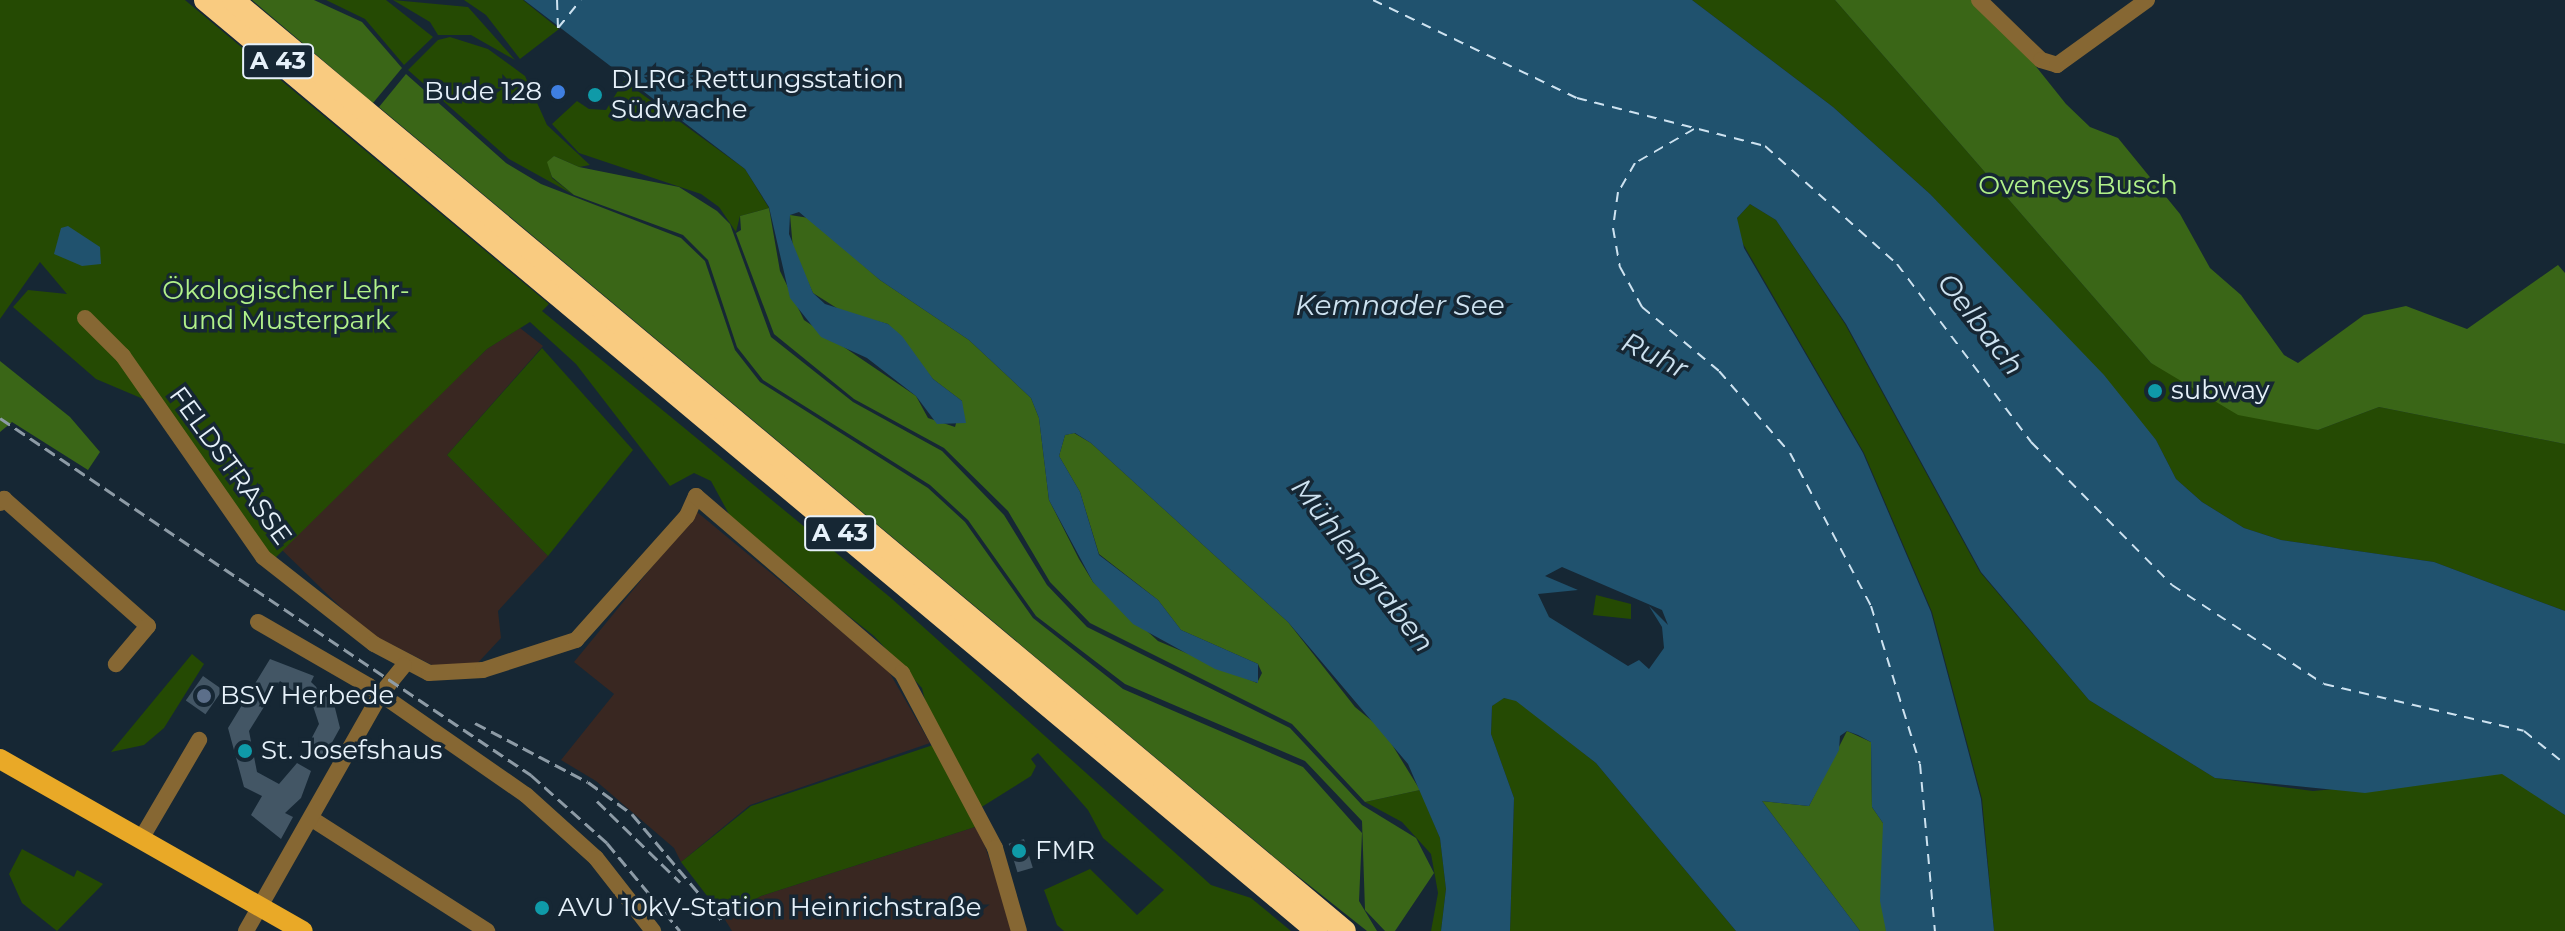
<!DOCTYPE html>
<html>
<head>
<meta charset="utf-8">
<style>
  body { margin:0 }
  #map { position:relative; width:2565px; height:931px; overflow:hidden; background:#162734; font-family:Montserrat,sans-serif }
  div>[style] { position:absolute }
  [style*='--x'] { left:calc(var(--x)*1px); top:calc(var(--y)*1px); width:calc(var(--w)*1px); rotate:calc(var(--a)*1deg) }
  .industrial>* { inset:0; background:#392721 }
  .green>* { inset:0; background:#254a03 }
  .forest>* { inset:0; background:#3a6617 }
  .water>* { inset:0; background:#20526e }
  .ferry>* { height:2px; margin-top:-1px; transform-origin:0; background:repeating-linear-gradient(90deg,#cde2f0 0 10px,transparent 0 18px) }
  .building>* { inset:0; background:#435665; transform-origin:0 0 }
  .minor>* { height:16px; margin:-8px; padding:0 8px; transform-origin:8px; border-radius:8px; background:#866733 }
  .major>* { height:20px; margin:-10px; padding:0 10px; transform-origin:10px; border-radius:10px; background:#e9a927 }
  .highway>* { height:22px; margin:-11px; padding:0 11px; transform-origin:11px; border-radius:11px; background:#f9cb80 }
  .rail>* { height:3px; margin-top:-1.5px; transform-origin:0; background:repeating-linear-gradient(90deg,#8d9ba6 0 12px,transparent 0 18px) }
  .dots>* { width:22px; height:22px; translate:-50% -50%; box-sizing:border-box; border:4px solid #162734; border-radius:50% }
  span { translate:-50% -50%; white-space:nowrap; text-align:center; line-height:1.15; -webkit-text-stroke:7px #162734; paint-order:stroke }
  .shield-label span { padding:2px 6px; background:#162734; border:2px solid; border-radius:6px; -webkit-text-stroke-width:0 }
  .shield-label { font-size:24px; color:#e6f1fa; font-weight:700 }
  .poi-label { font-size:26px; color:#e6f1fa }
  .left { translate:0 -50%; text-align:left }
  .right { translate:-100% -50%; text-align:right }
  .park-label { font-size:26px; color:#b1f18a }
  .street-label { font-size:26px; color:#e6f1fa }
  .water-label { font-size:28px; color:#cde2f0; font-style:italic }
</style>
</head>
<body>
<div id="map">
  <div class="industrial">
    <div style="clip-path:polygon(520px 328px,543px 346px,447px 455px,548px 556px,498px 611px,501px 638px,474px 667px,438px 668px,365px 631px,281px 549px,487px 349px)"></div>
    <div style="clip-path:polygon(697px 512px,888px 670px,930px 743px,750px 805px,681px 862px,674px 848px,596px 781px,561px 760px,614px 694px,574px 662px)"></div>
    <div style="clip-path:polygon(978px 826px,1014px 931px,732px 931px,724px 918px,761px 896px)"></div>
  </div>
  <div class="green">
    <div style="clip-path:polygon(0 0,185px 0,549px 304px,542px 311px,891px 598px,1211px 885px,1251px 898px,1291px 931px,1064px 931px,1057px 925px,1044px 890px,1090px 869px,1137px 915px,1164px 890px,1103px 838px,1088px 810px,1038px 753px,1031px 759px,1036px 766px,1031px 776px,980px 808px,927px 709px,922px 688px,874px 636px,736px 527px,711px 481px,694px 473px,670px 486px,576px 364px,530px 322px,487px 349px,267px 566px,148px 401px,96px 379px,13px 307px,28px 290px,67px 294px,40px 262px,0 319px)"></div>
    <div style="clip-path:polygon(326px 0,386px 0,433px 37px,404px 65px,365px 19px)"></div>
    <div style="clip-path:polygon(393px 0,468px 7px,515px 60px,471px 35px,438px 35px,430px 22px)"></div>
    <div style="clip-path:polygon(464px 0,523px 0,559px 29px,520px 59px,486px 15px)"></div>
    <div style="clip-path:polygon(1692px 0,1835px 0,2151px 363px,2318px 430px,2379px 407px,2565px 444px,2565px 611px,2434px 562px,2281px 540px,2244px 528px,2202px 502px,2176px 479px,2156px 440px,1930px 194px,1833px 107px)"></div>
    <div style="clip-path:polygon(450px 37px,488px 49px,525px 76px,547px 125px,590px 165px,579px 167px,554px 156px,548px 162px,552px 178px,574px 195px,509px 159px,408px 70px,438px 40px)"></div>
    <div style="clip-path:polygon(624px 81px,745px 169px,769px 208px,740px 216px,736px 232px,719px 207px,701px 194px,579px 153px,552px 124px,577px 101px,589px 109px,606px 110px)"></div>
    <div style="clip-path:polygon(1750px 204px,1776px 220px,1845px 324px,1980px 572px,2089px 700px,2215px 778px,2313px 791px,2503px 773px,2565px 815px,2565px 931px,1994px 931px,1982px 799px,1932px 612px,1864px 453px,1739px 237px,1737px 218px)"></div>
    <div style="clip-path:polygon(542px 348px,633px 450px,548px 556px,447px 455px)"></div>
    <div style="clip-path:polygon(1596px 595px,1631px 604px,1631px 619px,1593px 615px)"></div>
    <div style="clip-path:polygon(192px 654px,204px 664px,164px 728px,144px 745px,111px 752px)"></div>
    <div style="clip-path:polygon(1503px 698px,1516px 700px,1596px 763px,1736px 931px,1510px 931px,1514px 798px,1491px 734px,1492px 706px)"></div>
    <div style="clip-path:polygon(933px 745px,978px 826px,761px 896px,724px 918px,681px 862px,751px 806px)"></div>
    <div style="clip-path:polygon(1420px 790px,1440px 838px,1446px 889px,1441px 931px,1431px 931px,1438px 893px,1431px 854px,1402px 822px,1365px 802px)"></div>
    <div style="clip-path:polygon(22px 849px,74px 877px,77px 870px,103px 884px,57px 931px,22px 903px,9px 874px)"></div>
  </div>
  <div class="forest">
    <div style="clip-path:polygon(252px 0,314px 0,362px 22px,402px 68px,373px 103px)"></div>
    <div style="clip-path:polygon(1835px 0,1983px 0,2066px 104px,2090px 127px,2118px 138px,2180px 214px,2210px 268px,2241px 295px,2284px 355px,2298px 363px,2364px 315px,2406px 306px,2467px 329px,2558px 265px,2565px 273px,2565px 444px,2379px 407px,2318px 430px,2238px 415px,2151px 363px)"></div>
    <div style="clip-path:polygon(406px 74px,506px 163px,541px 184px,681px 238px,705px 261px,735px 350px,760px 382px,928px 488px,965px 522px,1033px 618px,1123px 689px,1303px 767px,1362px 833px,1359px 901px,1377px 931px,1367px 931px,1285px 866px,379px 107px)"></div>
    <div style="clip-path:polygon(554px 156px,579px 167px,679px 187px,717px 211px,730px 224px,771px 337px,853px 402px,942px 451px,1004px 515px,1047px 585px,1087px 627px,1290px 728px,1362px 805px,1416px 838px,1434px 873px,1395px 931px,1385px 931px,1365px 910px,1362px 821px,1305px 761px,1125px 684px,1036px 616px,968px 520px,930px 485px,763px 380px,737px 347px,708px 260px,683px 235px,574px 195px,552px 177px,547px 162px)"></div>
    <div style="clip-path:polygon(769px 208px,780px 271px,804px 320px,916px 396px,928px 418px,955px 427px,962px 401px,933px 379px,888px 324px,843px 312px,813px 293px,793px 249px,790px 215px,809px 218px,880px 280px,969px 340px,1031px 398px,1039px 418px,1049px 500px,1079px 559px,1093px 582px,1158px 641px,1257px 683px,1262px 673px,1258px 664px,1181px 630px,1158px 600px,1099px 554px,1080px 492px,1059px 456px,1065px 435px,1074px 433px,1091px 443px,1288px 622px,1355px 707px,1383px 730px,1420px 790px,1365px 802px,1292px 724px,1090px 623px,1050px 582px,1008px 511px,944px 448px,854px 399px,774px 334px,736px 233px,741px 230px,740px 216px)"></div>
    <div style="clip-path:polygon(0 361px,70px 417px,100px 452px,88px 470px,12px 422px,0 432px)"></div>
    <div style="clip-path:polygon(1847px 731px,1871px 742px,1872px 807px,1883px 823px,1886px 931px,1860px 931px,1762px 801px,1809px 806px)"></div>
  </div>
  <div class="water">
    <div style="clip-path:polygon(evenodd,524px 0,1692px 0,1833px 107px,1930px 194px,2104px 375px,2156px 440px,2176px 479px,2202px 502px,2244px 528px,2281px 540px,2434px 562px,2565px 611px,2565px 815px,2502px 774px,2365px 793px,2215px 778px,2089px 700px,1981px 572px,1846px 324px,1776px 220px,1750px 204px,1737px 218px,1744px 248px,1863px 453px,1931px 612px,1981px 799px,1994px 931px,1886px 931px,1880px 901px,1883px 823px,1872px 807px,1871px 742px,1858px 735px,1847px 731px,1840px 736px,1839px 750px,1809px 806px,1762px 801px,1860px 931px,1736px 931px,1596px 763px,1516px 701px,1504px 698px,1492px 706px,1491px 734px,1514px 798px,1510px 931px,1441px 931px,1446px 889px,1440px 838px,1408px 764px,1288px 622px,1091px 443px,1075px 433px,1065px 435px,1059px 456px,1080px 492px,1099px 555px,1158px 600px,1181px 630px,1258px 664px,1258px 683px,1215px 669px,1133px 624px,1093px 582px,1049px 500px,1039px 418px,1031px 398px,969px 340px,880px 280px,799px 212px,790px 215px,789px 234px,813px 293px,825px 304px,888px 324px,902px 336px,933px 379px,962px 401px,966px 423px,937px 424px,916px 396px,867px 358px,821px 337px,790px 298px,769px 207px,745px 169px,524px 0,1562px 567px,1662px 610px,1668px 625px,1649px 606px,1662px 627px,1664px 648px,1649px 669px,1639px 660px,1628px 666px,1549px 617px,1538px 594px,1578px 590px,1545px 576px,1562px 567px)"></div>
    <div style="clip-path:polygon(68px 226px,100px 247px,101px 264px,82px 266px,54px 254px,61px 228px)"></div>
  </div>
  <div class="ferry">
    <div style="--x:557;--y:0;--w:28;--a:88"></div>
    <div style="--x:558;--y:28;--w:36;--a:-51"></div>
    <div style="--x:1373;--y:0;--w:226;--a:25.7"></div>
    <div style="--x:1577;--y:98;--w:194;--a:14.3"></div>
    <div style="--x:1765;--y:146;--w:177;--a:41.8"></div>
    <div style="--x:1897;--y:264;--w:223;--a:53"></div>
    <div style="--x:2031;--y:442;--w:201;--a:45.4"></div>
    <div style="--x:2172;--y:585;--w:181;--a:33.1"></div>
    <div style="--x:2324;--y:684;--w:205;--a:13.2"></div>
    <div style="--x:2524;--y:731;--w:53;--a:38.8"></div>
    <div style="--x:1694;--y:129;--w:68;--a:150"></div>
    <div style="--x:1635;--y:163;--w:34;--a:120"></div>
    <div style="--x:1618;--y:192;--w:36;--a:98"></div>
    <div style="--x:1613;--y:228;--w:40;--a:80"></div>
    <div style="--x:1620;--y:267;--w:46;--a:61.2"></div>
    <div style="--x:1642;--y:307;--w:100;--a:39.7"></div>
    <div style="--x:1719;--y:371;--w:108;--a:49.1"></div>
    <div style="--x:1790;--y:453;--w:173;--a:62.1"></div>
    <div style="--x:1871;--y:606;--w:165;--a:72.8"></div>
    <div style="--x:1920;--y:764;--w:168;--a:84.9"></div>
  </div>
  <div class="building">
    <div style="clip-path:polygon(270px 659px,314px 676px,311px 682px,334px 704px,340px 728px,324px 757px,307px 747px,319px 724px,313px 706px,280px 681px,249px 731px,257px 772px,279px 784px,297px 763px,311px 771px,301px 798px,285px 813px,293px 817px,281px 839px,251px 815px,262px 796px,244px 787px,228px 728px)"></div>
    <div style="left:203px;top:676px;width:24px;height:30px;rotate:35deg"></div>
    <div style="left:1024px;top:839px;width:30px;height:16px;rotate:73deg"></div>
  </div>
  <div class="minor">
    <div style="--x:1979;--y:0;--w:86;--a:44.1"></div>
    <div style="--x:2041;--y:60;--w:17;--a:17"></div>
    <div style="--x:2057;--y:65;--w:111;--a:-35.8"></div>
    <div style="--x:85;--y:318;--w:54;--a:45"></div>
    <div style="--x:123;--y:356;--w:245;--a:55.1"></div>
    <div style="--x:263;--y:557;--w:141;--a:38.1"></div>
    <div style="--x:374;--y:644;--w:62;--a:27.8"></div>
    <div style="--x:429;--y:673;--w:54;--a:-3.2"></div>
    <div style="--x:483;--y:670;--w:98;--a:-17.9"></div>
    <div style="--x:576;--y:640;--w:166;--a:-48.2"></div>
    <div style="--x:687;--y:516;--w:22;--a:-66"></div>
    <div style="--x:696;--y:496;--w:272;--a:40.7"></div>
    <div style="--x:902;--y:673;--w:198;--a:62"></div>
    <div style="--x:995;--y:848;--w:86;--a:73.9"></div>
    <div style="--x:0;--y:503;--w:6;--a:-45"></div>
    <div style="--x:4;--y:499;--w:192;--a:41.4"></div>
    <div style="--x:148;--y:626;--w:50;--a:130.1"></div>
    <div style="--x:258;--y:622;--w:128;--a:30"></div>
    <div style="--x:369;--y:686;--w:191;--a:34.8"></div>
    <div style="--x:526;--y:795;--w:94;--a:42"></div>
    <div style="--x:596;--y:858;--w:93;--a:52"></div>
    <div style="--x:312;--y:819;--w:208;--a:32.6"></div>
    <div style="--x:141;--y:839;--w:115;--a:-59.6"></div>
    <div style="--x:246;--y:931;--w:271;--a:-60.4"></div>
    <div style="--x:380;--y:695;--w:38;--a:-51"></div>
  </div>
  <div class="major">
    <div style="--x:0;--y:759;--w:348;--a:29.6"></div>
  </div>
  <div class="highway">
    <div style="--x:205;--y:0;--w:1450;--a:39.94"></div>
    <div style="--x:233;--y:0;--w:1450;--a:39.94"></div>
  </div>
  <div class="rail">
    <div style="--x:0;--y:418;--w:640;--a:33.91"></div>
    <div style="--x:531;--y:775;--w:102;--a:41.8"></div>
    <div style="--x:607;--y:843;--w:114;--a:50.3"></div>
    <div style="--x:475;--y:723;--w:127;--a:27.6"></div>
    <div style="--x:588;--y:782;--w:54;--a:36"></div>
    <div style="--x:632;--y:814;--w:140;--a:49.9"></div>
    <div style="--x:597;--y:801;--w:116;--a:44.3"></div>
  </div>
  <div class="dots">
    <div style="left:558px;top:92px;background:#3f7fe0"></div>
    <div style="left:595px;top:95px;background:#0f9aa8"></div>
    <div style="left:2155px;top:391px;background:#0f9aa8"></div>
    <div style="left:204px;top:696px;background:#5c6f8a"></div>
    <div style="left:245px;top:751px;background:#0f9aa8"></div>
    <div style="left:1019px;top:851px;background:#0f9aa8"></div>
    <div style="left:542px;top:908px;background:#0f9aa8"></div>
  </div>
  <div class="shield-label">
    <span style="left:278px;top:61px">A 43</span>
    <span style="left:840px;top:533px">A 43</span>
  </div>
  <div class="poi-label">
    <span class="left" style="left:611px;top:95px">DLRG Rettungsstation<br>Südwache</span>
    <span class="right" style="left:542px;top:92px">Bude 128</span>
    <span class="left" style="left:2171px;top:391px">subway</span>
    <span class="left" style="left:220px;top:696px">BSV Herbede</span>
    <span class="left" style="left:261px;top:751px">St. Josefshaus</span>
    <span class="left" style="left:1035px;top:851px">FMR</span>
    <span class="left" style="left:558px;top:908px">AVU 10kV-Station Heinrichstraße</span>
  </div>
  <div class="park-label">
    <span style="left:2078px;top:186px">Oveneys Busch</span>
    <span style="left:286px;top:306px">Ökologischer Lehr-<br>und Musterpark</span>
  </div>
  <div class="street-label">
    <span style="left:230px;top:466px;rotate:54deg">FELDSTRASSE</span>
  </div>
  <div class="water-label">
    <span style="left:1400px;top:305px">Kemnader See</span>
    <span style="left:1981px;top:324px;rotate:52deg">Oelbach</span>
    <span style="left:1655px;top:355px;rotate:26deg">Ruhr</span>
    <span style="left:1363px;top:565px;rotate:52deg">Mühlengraben</span>
  </div>
</div>
</body>
</html>
